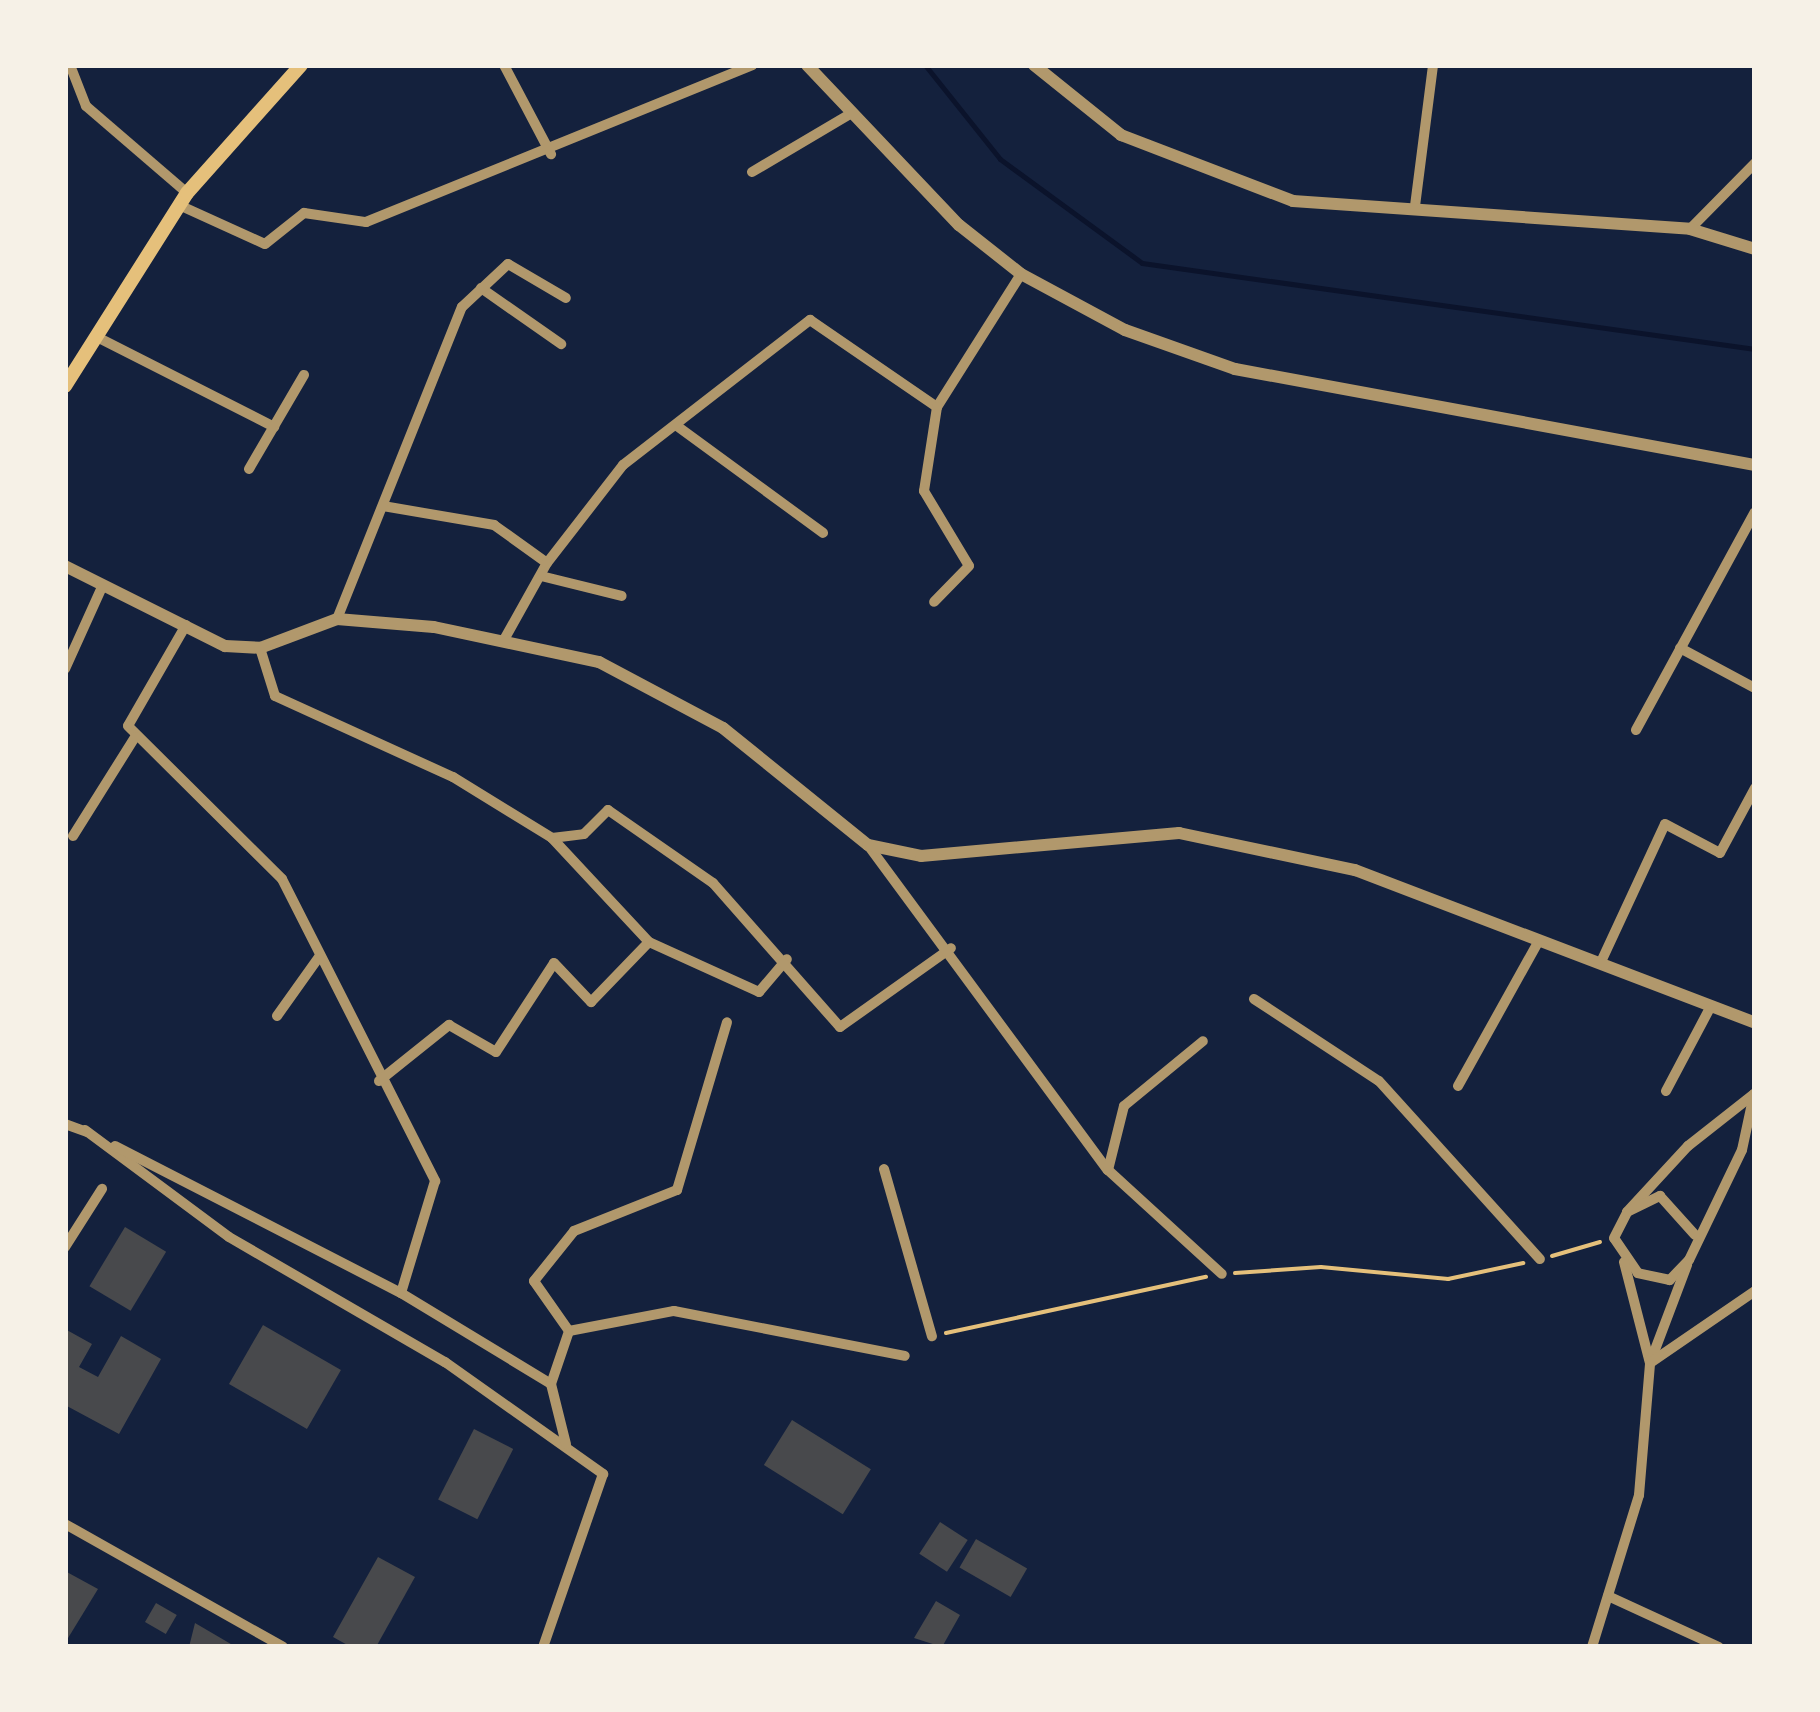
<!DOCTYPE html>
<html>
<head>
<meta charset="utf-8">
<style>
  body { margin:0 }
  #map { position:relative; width:1820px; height:1712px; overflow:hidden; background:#14213d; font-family:"Times New Roman",serif }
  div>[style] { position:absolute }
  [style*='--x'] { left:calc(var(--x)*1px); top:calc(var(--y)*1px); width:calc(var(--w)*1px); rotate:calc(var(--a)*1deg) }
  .stream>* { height:5px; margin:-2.5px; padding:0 2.5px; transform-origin:2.5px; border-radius:2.5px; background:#0b132b }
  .building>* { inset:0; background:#48494c; transform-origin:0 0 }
  .path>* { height:4px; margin:-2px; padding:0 2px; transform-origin:2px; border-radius:2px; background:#e5c07b }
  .minor>* { height:10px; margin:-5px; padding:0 5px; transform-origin:5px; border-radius:5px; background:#b1986c }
  .tertiary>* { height:12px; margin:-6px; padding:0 6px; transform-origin:6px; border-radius:6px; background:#b1986c }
  .secondary>* { height:14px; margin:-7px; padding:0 7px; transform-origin:7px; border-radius:7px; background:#e5c07b }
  span { translate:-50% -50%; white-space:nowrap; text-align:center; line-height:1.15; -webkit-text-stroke:10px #f6f1e7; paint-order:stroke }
  .frame { position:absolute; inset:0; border:68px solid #f6f1e7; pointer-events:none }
</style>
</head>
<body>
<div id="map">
  <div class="stream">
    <div style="--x:925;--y:65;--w:120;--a:51.4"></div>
    <div style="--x:1000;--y:159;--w:176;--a:36.2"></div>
    <div style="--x:1142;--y:263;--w:619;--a:7.99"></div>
  </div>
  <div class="building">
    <div style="left:125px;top:1227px;width:48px;height:69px;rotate:31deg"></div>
    <div style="left:263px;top:1325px;width:90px;height:68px;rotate:30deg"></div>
    <div style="clip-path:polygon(65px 1329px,92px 1344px,79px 1367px,98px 1377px,121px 1336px,161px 1359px,119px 1434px,65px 1405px)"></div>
    <div style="left:792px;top:1420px;width:93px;height:53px;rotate:32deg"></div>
    <div style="left:474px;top:1429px;width:44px;height:79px;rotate:27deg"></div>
    <div style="left:940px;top:1522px;width:33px;height:38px;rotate:33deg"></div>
    <div style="left:976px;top:1539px;width:59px;height:33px;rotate:30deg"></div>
    <div style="clip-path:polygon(378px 1557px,415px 1577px,376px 1647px,351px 1647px,333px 1637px)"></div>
    <div style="clip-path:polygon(65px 1571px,98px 1589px,65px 1643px)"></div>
    <div style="clip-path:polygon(936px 1601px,960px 1615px,942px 1647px,914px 1638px)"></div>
    <div style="left:156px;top:1603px;width:24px;height:22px;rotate:30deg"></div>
    <div style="clip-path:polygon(195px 1623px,236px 1647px,189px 1647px)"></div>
  </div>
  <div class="path">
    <div style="--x:1552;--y:1256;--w:50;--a:-16.3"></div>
    <div style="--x:1235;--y:1273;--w:86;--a:-4"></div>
    <div style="--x:1321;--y:1267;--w:128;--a:5.4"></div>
    <div style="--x:1448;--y:1279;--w:77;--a:-12"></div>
    <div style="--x:946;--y:1333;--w:266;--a:-12.2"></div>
  </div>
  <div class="minor">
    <div style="--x:70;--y:65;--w:44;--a:68.7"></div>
    <div style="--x:86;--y:106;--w:133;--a:40.7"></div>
    <div style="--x:504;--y:65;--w:101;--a:62.2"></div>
    <div style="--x:752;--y:172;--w:114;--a:-30.6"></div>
    <div style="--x:179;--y:205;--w:94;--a:24.4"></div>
    <div style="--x:265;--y:244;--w:50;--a:-38.5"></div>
    <div style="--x:304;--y:213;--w:63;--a:8.3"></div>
    <div style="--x:366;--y:222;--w:417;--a:-22.1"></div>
    <div style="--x:1415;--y:206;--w:142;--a:-82.7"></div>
    <div style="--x:1690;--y:229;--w:93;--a:-45.4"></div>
    <div style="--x:481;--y:288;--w:98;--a:35"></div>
    <div style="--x:95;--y:336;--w:201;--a:26.9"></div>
    <div style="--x:937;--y:407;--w:157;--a:-57.7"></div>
    <div style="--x:677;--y:426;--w:181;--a:36.2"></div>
    <div style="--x:249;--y:469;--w:109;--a:-59.7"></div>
    <div style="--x:383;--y:506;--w:113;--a:9.7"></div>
    <div style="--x:494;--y:525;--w:65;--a:35.6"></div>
    <div style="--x:541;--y:576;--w:83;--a:13.9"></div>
    <div style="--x:337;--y:619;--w:336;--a:-68.2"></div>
    <div style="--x:462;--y:307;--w:63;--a:-43.1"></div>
    <div style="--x:508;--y:264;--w:67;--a:30.4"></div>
    <div style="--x:186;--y:625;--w:116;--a:119.9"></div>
    <div style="--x:128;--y:726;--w:217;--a:44.8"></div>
    <div style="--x:282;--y:879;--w:339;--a:63.1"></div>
    <div style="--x:435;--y:1181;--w:117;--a:106.9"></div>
    <div style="--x:505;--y:638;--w:86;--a:-60.8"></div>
    <div style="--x:547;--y:563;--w:124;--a:-52.2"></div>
    <div style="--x:623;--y:465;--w:237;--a:-37.8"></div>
    <div style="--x:810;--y:320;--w:154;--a:34.4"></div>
    <div style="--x:937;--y:407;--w:85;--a:98.8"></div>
    <div style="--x:924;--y:491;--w:87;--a:59"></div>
    <div style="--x:969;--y:566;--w:50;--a:134.2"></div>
    <div style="--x:260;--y:648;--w:50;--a:72.6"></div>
    <div style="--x:275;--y:696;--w:196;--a:24.5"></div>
    <div style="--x:453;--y:777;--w:116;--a:31.6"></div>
    <div style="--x:552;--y:838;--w:142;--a:47"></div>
    <div style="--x:649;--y:942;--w:121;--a:24.4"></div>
    <div style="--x:759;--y:992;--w:43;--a:-49.7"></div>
    <div style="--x:1680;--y:648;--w:85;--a:28.1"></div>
    <div style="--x:65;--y:669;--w:92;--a:-65.7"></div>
    <div style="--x:1636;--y:730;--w:248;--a:-61.4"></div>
    <div style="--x:73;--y:836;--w:117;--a:-57.9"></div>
    <div style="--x:552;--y:838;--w:32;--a:-7"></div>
    <div style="--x:584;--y:834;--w:34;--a:-45"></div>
    <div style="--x:608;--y:810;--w:128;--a:34.8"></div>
    <div style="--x:713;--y:883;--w:192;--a:48.6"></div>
    <div style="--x:840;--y:1027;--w:136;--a:-35.4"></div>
    <div style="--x:868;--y:845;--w:404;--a:53.6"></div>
    <div style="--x:1108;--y:1170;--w:154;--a:42.4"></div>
    <div style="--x:1600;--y:964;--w:154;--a:-65.1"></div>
    <div style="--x:1665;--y:824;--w:62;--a:27.8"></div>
    <div style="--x:1720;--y:853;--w:74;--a:-61.7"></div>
    <div style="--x:1254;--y:999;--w:149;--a:33.3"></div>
    <div style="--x:1379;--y:1081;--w:240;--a:47.9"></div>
    <div style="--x:277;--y:1016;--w:72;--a:-54.6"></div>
    <div style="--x:379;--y:1081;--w:90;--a:-38.7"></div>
    <div style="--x:449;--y:1025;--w:54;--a:29.9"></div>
    <div style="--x:496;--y:1052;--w:106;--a:-56.9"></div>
    <div style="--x:554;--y:963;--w:54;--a:46.5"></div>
    <div style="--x:591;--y:1002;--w:83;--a:-46"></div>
    <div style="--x:1458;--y:1086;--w:165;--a:-60.9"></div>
    <div style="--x:1666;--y:1091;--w:96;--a:-62.1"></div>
    <div style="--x:65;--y:1124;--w:23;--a:20"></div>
    <div style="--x:85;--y:1130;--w:179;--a:36.6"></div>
    <div style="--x:229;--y:1237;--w:250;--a:30.1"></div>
    <div style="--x:445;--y:1362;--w:194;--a:35.3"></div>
    <div style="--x:603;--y:1474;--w:183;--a:109.1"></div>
    <div style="--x:115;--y:1146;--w:322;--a:27.2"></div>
    <div style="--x:401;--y:1293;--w:175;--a:31.2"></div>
    <div style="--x:551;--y:1384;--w:62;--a:76"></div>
    <div style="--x:884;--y:1169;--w:174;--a:74"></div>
    <div style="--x:1108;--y:1170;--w:66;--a:-76"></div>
    <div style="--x:1124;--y:1106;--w:102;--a:-39.4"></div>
    <div style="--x:1627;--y:1212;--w:90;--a:-47.3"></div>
    <div style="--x:1688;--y:1146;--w:84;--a:-38.2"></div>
    <div style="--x:1754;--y:1094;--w:57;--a:102.1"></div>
    <div style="--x:1742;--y:1150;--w:122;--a:115.7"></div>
    <div style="--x:1689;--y:1260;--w:28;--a:134"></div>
    <div style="--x:1670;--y:1280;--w:33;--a:-168"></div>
    <div style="--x:1638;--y:1273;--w:42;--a:-124.4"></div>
    <div style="--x:1614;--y:1238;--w:29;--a:-63"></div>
    <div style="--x:1627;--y:1212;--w:37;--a:-26"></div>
    <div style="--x:1660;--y:1196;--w:52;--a:48.1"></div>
    <div style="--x:65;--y:1247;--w:69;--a:-57.5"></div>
    <div style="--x:1624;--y:1262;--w:104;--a:75.6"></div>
    <div style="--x:1650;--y:1363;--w:105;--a:-69.3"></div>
    <div style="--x:569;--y:1331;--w:61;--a:-125"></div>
    <div style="--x:534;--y:1281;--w:64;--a:-51.3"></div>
    <div style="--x:574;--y:1231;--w:111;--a:-21.7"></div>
    <div style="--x:677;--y:1190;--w:175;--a:-73.4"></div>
    <div style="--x:551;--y:1384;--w:56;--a:-71.2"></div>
    <div style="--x:569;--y:1331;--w:107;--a:-10.8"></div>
    <div style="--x:674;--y:1311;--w:235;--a:11"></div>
    <div style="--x:65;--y:1524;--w:250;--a:29.4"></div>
    <div style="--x:1608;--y:1596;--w:122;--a:24.7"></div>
    <div style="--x:1592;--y:1647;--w:159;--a:-72.8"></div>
    <div style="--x:1639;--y:1495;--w:132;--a:-85.2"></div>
    <div style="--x:1650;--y:1363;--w:127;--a:-34.4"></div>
  </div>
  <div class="tertiary">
    <div style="--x:807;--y:65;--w:221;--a:46.5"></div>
    <div style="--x:959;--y:225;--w:79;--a:38.3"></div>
    <div style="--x:1021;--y:274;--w:118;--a:28.3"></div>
    <div style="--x:1125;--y:330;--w:117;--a:19.5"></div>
    <div style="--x:1235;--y:369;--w:529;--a:10.46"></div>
    <div style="--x:1034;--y:65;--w:112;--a:38.8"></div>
    <div style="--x:1121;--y:135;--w:184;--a:21"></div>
    <div style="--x:1293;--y:201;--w:398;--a:4"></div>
    <div style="--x:1690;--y:229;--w:68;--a:17.1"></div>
    <div style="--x:65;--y:566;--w:179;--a:26.6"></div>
    <div style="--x:225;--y:646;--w:35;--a:3"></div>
    <div style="--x:260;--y:648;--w:82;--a:-20.6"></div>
    <div style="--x:337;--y:619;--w:97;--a:4.7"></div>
    <div style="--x:434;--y:627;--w:169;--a:12"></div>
    <div style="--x:599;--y:662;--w:140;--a:28"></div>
    <div style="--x:723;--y:728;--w:186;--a:38.9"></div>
    <div style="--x:868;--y:845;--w:54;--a:11.7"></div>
    <div style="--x:921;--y:856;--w:259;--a:-5.1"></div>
    <div style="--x:1179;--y:833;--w:180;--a:11.9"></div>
    <div style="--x:1355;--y:870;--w:428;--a:20.9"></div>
  </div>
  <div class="secondary">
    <div style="--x:65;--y:386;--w:228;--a:-57.7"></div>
    <div style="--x:187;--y:193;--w:171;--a:-48.3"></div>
  </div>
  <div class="frame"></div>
</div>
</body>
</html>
